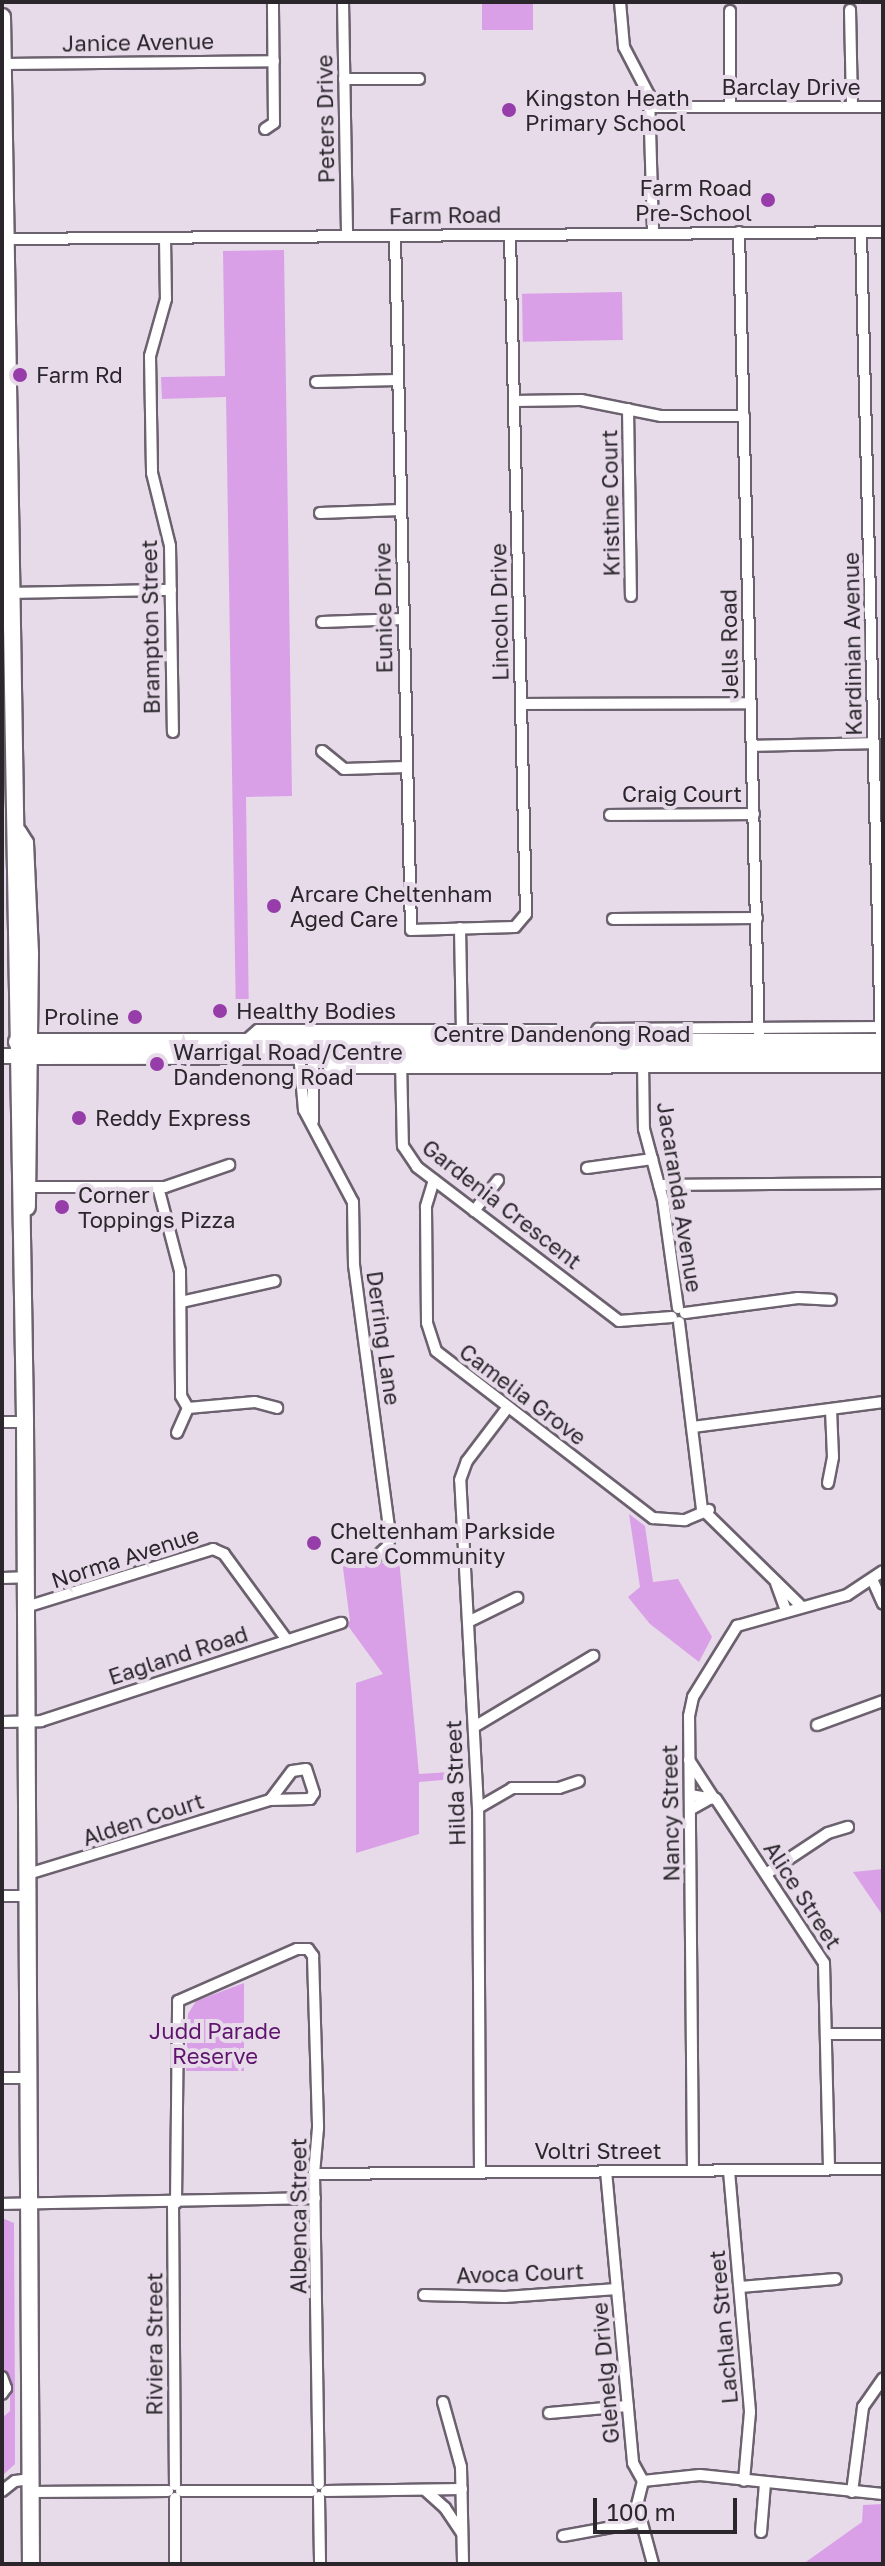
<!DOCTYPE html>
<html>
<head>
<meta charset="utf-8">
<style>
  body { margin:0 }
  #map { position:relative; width:885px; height:2566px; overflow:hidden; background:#e7dbea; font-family:"Golos Text",sans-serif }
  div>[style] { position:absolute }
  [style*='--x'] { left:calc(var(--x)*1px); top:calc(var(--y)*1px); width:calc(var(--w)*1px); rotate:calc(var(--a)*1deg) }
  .green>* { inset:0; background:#daa0e7; transform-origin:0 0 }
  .roads { filter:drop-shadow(2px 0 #6c616e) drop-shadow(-2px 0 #6c616e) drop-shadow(0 2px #6c616e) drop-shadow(0 -2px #6c616e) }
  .minor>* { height:10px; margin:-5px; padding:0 5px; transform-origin:5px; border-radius:5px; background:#fff }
  .secondary>* { height:14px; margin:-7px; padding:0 7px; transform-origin:7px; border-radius:7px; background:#fff }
  .primary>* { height:16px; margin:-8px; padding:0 8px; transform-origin:8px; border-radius:8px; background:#fff }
  .trunk>* { height:16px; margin:-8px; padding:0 8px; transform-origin:8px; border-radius:8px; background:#fff }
  .dots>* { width:22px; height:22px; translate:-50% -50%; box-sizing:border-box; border:4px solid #e7dbea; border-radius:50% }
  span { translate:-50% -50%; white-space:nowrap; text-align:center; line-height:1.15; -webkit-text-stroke:8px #e7dbea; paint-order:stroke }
  .street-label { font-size:22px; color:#2a262b }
  .poi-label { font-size:22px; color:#2a262b }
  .left { translate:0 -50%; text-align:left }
  .right { translate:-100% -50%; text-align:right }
  .park-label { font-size:22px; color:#5e146d }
  .frame { position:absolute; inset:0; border:4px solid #2a262b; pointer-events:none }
  .scale { position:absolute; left:593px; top:2498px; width:144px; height:36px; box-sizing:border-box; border:4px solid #2a262b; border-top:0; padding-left:10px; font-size:24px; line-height:28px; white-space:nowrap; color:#2a262b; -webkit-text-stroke:6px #e7dbea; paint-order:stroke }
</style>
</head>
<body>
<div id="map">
  <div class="green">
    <div style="left:482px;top:2px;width:51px;height:28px"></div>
    <div style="clip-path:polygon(284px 250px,292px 796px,246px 797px,249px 1021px,236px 1021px,226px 397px,162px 399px,161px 377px,225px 376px,223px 251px)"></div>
    <div style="left:622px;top:292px;width:48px;height:100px;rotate:89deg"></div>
    <div style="clip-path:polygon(629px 1514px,645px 1526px,653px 1582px,678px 1579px,712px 1637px,699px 1662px,650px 1624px,628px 1597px,640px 1587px)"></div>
    <div style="clip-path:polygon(367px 1549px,370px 1566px,399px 1559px,419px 1774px,465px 1771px,466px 1778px,419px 1782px,419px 1834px,356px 1853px,356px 1683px,383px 1674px,346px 1623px,350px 1621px,341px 1553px)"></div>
    <div style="clip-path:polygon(883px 1869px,883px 1916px,853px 1872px)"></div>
    <div style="clip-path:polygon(244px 1983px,244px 2071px,186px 2071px,188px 2014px,196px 2001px)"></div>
    <div style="clip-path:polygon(2px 2218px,14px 2223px,15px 2410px,15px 2464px,2px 2476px,2px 2418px,10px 2411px,10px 2382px,2px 2370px)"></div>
    <div style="clip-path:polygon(883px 2504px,883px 2564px,803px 2564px,862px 2522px,863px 2505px)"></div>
  </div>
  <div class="roads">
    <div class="minor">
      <div style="--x:343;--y:2;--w:234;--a:89"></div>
      <div style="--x:620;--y:2;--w:45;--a:84.9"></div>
      <div style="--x:624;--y:47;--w:54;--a:62.5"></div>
      <div style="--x:649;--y:95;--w:137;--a:88.3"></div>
      <div style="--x:850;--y:10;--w:97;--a:88.8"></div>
      <div style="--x:730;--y:11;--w:96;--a:90"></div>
      <div style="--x:3;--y:64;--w:271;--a:-0.6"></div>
      <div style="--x:344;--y:79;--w:75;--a:0"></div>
      <div style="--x:651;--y:107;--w:232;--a:0"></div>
      <div style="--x:265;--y:129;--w:11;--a:-34"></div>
      <div style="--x:274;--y:123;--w:121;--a:-90.5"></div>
      <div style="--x:739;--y:232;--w:814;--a:88.59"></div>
      <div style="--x:861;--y:232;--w:814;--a:88.59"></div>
      <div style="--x:395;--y:236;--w:694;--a:88.68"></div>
      <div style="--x:411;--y:930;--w:104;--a:-1.7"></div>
      <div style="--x:515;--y:927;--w:17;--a:-50"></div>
      <div style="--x:526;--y:914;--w:679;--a:-91.35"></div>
      <div style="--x:165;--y:238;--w:61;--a:89.1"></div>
      <div style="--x:166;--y:299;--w:59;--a:105.7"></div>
      <div style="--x:150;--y:356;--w:117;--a:89"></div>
      <div style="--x:152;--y:473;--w:75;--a:76.1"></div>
      <div style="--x:170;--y:546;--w:186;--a:89.1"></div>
      <div style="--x:7;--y:239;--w:876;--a:-0.46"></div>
      <div style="--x:316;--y:382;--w:81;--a:-1.4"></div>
      <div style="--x:514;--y:401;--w:67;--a:-0.9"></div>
      <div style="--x:581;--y:400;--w:82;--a:11.3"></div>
      <div style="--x:661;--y:416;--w:83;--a:0"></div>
      <div style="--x:628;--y:409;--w:187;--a:89.1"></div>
      <div style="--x:320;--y:513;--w:81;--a:-2.1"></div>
      <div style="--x:13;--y:593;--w:158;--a:-1.1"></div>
      <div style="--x:322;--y:622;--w:81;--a:-2.1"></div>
      <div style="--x:521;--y:704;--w:230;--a:-0.2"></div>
      <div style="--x:752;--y:746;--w:122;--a:-1.4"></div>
      <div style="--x:322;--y:751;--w:28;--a:39"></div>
      <div style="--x:344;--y:769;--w:62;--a:-1.8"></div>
      <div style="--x:610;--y:815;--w:144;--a:-0.4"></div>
      <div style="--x:613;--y:919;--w:144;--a:-0.4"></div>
      <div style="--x:460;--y:928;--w:106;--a:88.9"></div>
      <div style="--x:243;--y:1043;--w:20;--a:-41"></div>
      <div style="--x:258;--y:1030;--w:298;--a:0"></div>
      <div style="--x:589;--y:1043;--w:17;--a:-57"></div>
      <div style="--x:598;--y:1029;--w:285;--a:-0.4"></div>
      <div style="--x:299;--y:1053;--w:57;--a:85"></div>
      <div style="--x:304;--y:1110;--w:104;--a:62"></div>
      <div style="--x:353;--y:1202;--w:63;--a:89.1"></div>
      <div style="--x:354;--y:1265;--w:272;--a:82.4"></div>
      <div style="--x:390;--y:1535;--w:11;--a:100"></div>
      <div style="--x:388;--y:1546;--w:16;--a:137"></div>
      <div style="--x:401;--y:1061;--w:85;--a:88.7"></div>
      <div style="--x:403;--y:1146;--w:25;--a:56"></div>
      <div style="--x:417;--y:1167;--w:254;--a:37.3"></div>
      <div style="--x:619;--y:1321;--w:53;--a:-4.3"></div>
      <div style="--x:643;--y:1061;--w:68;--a:89.2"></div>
      <div style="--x:644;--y:1129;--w:73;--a:75"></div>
      <div style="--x:663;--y:1200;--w:109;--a:82.1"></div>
      <div style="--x:329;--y:1068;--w:554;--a:-0.1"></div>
      <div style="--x:313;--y:1121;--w:68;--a:-90"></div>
      <div style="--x:587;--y:1168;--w:66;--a:-7.9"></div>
      <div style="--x:434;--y:1180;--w:28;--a:107"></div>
      <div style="--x:426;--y:1207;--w:116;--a:89.5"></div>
      <div style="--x:427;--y:1323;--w:29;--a:72"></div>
      <div style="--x:436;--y:1351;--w:274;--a:37.6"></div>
      <div style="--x:653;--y:1518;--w:32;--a:4"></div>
      <div style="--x:685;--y:1520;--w:26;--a:-23"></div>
      <div style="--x:659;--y:1185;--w:224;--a:-0.5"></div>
      <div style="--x:25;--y:1187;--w:140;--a:0"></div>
      <div style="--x:165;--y:1187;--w:68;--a:-19"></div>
      <div style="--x:158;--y:1187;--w:87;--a:75.3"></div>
      <div style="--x:180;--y:1271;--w:125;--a:89.5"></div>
      <div style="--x:181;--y:1396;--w:14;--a:60"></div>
      <div style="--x:188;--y:1408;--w:27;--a:114"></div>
      <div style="--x:474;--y:1211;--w:39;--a:-52"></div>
      <div style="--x:181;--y:1302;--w:96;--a:-12.6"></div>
      <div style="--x:685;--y:1313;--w:114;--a:-7.6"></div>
      <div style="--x:798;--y:1298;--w:33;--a:3"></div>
      <div style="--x:679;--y:1322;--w:188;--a:83"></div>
      <div style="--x:702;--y:1509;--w:140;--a:44.4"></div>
      <div style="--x:188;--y:1408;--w:67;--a:-5.1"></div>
      <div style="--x:255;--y:1402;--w:23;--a:15"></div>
      <div style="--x:2;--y:1422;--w:23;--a:0"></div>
      <div style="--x:693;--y:1427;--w:192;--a:-7.5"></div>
      <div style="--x:828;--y:1483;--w:26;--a:-79"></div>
      <div style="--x:833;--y:1457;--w:48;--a:-92.4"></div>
      <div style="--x:2;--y:1578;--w:24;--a:-2"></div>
      <div style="--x:872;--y:1579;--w:27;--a:66"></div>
      <div style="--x:776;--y:1583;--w:30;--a:70"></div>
      <div style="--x:26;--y:1607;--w:196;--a:-17.2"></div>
      <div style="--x:213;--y:1549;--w:12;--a:24"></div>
      <div style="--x:224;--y:1554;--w:107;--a:53.8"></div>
      <div style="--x:468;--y:1622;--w:55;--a:-26.1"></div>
      <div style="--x:2;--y:1722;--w:39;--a:-1"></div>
      <div style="--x:41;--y:1721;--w:316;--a:-18.1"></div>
      <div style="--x:817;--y:1725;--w:70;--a:-20"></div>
      <div style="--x:474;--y:1727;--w:139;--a:-30.8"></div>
      <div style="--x:689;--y:1760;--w:44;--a:57"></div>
      <div style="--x:713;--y:1797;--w:26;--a:151"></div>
      <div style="--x:690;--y:1795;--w:26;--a:9"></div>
      <div style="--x:716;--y:1799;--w:196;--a:56.6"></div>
      <div style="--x:824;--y:1963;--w:206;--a:88.6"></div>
      <div style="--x:478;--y:1808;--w:39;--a:-30"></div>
      <div style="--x:512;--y:1788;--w:47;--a:0"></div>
      <div style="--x:559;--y:1788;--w:21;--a:-19"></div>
      <div style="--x:28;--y:1874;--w:253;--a:-17"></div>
      <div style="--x:270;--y:1800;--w:40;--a:-1.4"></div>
      <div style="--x:310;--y:1799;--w:7;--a:-56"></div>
      <div style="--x:314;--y:1793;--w:25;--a:-108"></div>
      <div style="--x:306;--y:1769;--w:14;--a:172"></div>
      <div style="--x:292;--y:1771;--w:36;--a:127"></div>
      <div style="--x:766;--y:1874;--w:74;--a:-33.5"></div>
      <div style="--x:828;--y:1833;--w:21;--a:-17"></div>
      <div style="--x:2;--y:1896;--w:26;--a:0"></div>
      <div style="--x:828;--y:2034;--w:55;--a:0"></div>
      <div style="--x:2;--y:2078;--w:26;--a:0"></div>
      <div style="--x:606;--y:2171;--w:293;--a:84.7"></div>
      <div style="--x:633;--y:2463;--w:21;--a:61"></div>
      <div style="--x:693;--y:2171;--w:455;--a:-90.5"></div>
      <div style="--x:689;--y:1716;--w:19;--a:-78"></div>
      <div style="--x:693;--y:1697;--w:84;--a:-58.2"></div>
      <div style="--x:737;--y:1626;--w:114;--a:-15.7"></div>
      <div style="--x:847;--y:1595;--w:43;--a:-33.7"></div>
      <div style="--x:729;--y:2171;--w:242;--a:85"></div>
      <div style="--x:750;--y:2412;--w:69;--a:95"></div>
      <div style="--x:480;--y:2172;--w:364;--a:-90.3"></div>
      <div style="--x:478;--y:1808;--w:328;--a:-93.1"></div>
      <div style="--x:460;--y:1480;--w:20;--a:-70"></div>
      <div style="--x:467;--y:1461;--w:68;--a:-52.8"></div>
      <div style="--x:314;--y:2174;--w:569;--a:-0.5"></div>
      <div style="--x:173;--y:2203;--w:282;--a:89.6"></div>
      <div style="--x:176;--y:2203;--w:202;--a:-89.4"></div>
      <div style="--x:178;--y:2001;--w:130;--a:-23.6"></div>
      <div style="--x:297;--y:1949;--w:11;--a:0"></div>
      <div style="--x:308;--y:1949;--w:9;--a:54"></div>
      <div style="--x:313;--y:1956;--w:172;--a:88.3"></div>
      <div style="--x:318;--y:2128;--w:46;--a:95"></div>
      <div style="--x:314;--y:2174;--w:310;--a:89.1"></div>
      <div style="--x:2;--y:2204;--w:313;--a:-1.1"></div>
      <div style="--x:740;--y:2287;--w:96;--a:-4.8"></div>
      <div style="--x:424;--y:2295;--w:81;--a:1.4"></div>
      <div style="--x:505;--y:2297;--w:112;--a:-4.1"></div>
      <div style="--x:2;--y:2377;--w:12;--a:70"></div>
      <div style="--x:6;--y:2388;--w:7;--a:124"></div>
      <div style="--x:443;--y:2402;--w:67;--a:74.5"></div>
      <div style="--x:461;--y:2467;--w:97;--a:88.8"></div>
      <div style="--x:549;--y:2413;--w:79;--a:-5.1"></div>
      <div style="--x:643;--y:2481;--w:57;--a:-6"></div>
      <div style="--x:700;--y:2475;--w:184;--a:5.9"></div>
      <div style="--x:643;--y:2481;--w:25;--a:104"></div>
      <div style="--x:637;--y:2505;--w:61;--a:74.8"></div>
      <div style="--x:425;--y:2490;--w:27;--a:42"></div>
      <div style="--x:445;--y:2508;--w:30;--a:56"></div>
      <div style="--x:2;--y:2491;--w:16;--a:-38"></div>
      <div style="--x:15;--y:2481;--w:16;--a:-7"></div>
      <div style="--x:31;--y:2479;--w:6;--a:-90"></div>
      <div style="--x:181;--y:2491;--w:131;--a:0"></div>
      <div style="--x:326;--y:2491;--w:136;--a:-0.8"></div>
      <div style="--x:31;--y:2492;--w:137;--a:-0.4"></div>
      <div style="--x:852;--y:2492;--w:86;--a:-82.6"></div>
      <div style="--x:863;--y:2407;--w:35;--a:-55"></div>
      <div style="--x:319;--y:2497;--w:67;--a:89.1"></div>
      <div style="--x:175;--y:2498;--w:66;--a:90"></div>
      <div style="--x:761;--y:2532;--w:49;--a:-85.3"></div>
      <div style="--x:563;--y:2536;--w:77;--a:-10.4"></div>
    </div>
    <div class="secondary">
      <div style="--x:2;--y:1056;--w:14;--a:0"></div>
    </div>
    <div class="primary">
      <div style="--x:17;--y:1042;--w:866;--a:0"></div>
      <div style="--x:18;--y:1056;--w:865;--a:-0.07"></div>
    </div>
    <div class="trunk">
      <div style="--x:2;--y:17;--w:1405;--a:89.06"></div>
      <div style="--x:25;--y:1422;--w:1142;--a:89.7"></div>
      <div style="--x:18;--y:832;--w:13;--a:58"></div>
      <div style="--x:25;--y:843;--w:111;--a:87.4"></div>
      <div style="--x:30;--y:954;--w:253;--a:90.7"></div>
    </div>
  </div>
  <div class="dots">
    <div style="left:509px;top:110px;background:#963da9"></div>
    <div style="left:768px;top:200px;background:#963da9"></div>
    <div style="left:20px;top:375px;background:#963da9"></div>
    <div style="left:274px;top:906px;background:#963da9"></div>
    <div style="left:220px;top:1011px;background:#963da9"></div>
    <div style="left:135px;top:1017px;background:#963da9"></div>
    <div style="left:157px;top:1064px;background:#963da9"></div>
    <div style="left:79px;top:1118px;background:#963da9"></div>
    <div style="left:62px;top:1207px;background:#963da9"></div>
    <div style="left:314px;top:1543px;background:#963da9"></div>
  </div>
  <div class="street-label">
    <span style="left:138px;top:42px;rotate:-1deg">Janice Avenue</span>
    <span style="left:791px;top:87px">Barclay Drive</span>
    <span style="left:325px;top:119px;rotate:-91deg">Peters Drive</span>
    <span style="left:445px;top:215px;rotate:-1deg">Farm Road</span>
    <span style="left:610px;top:503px;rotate:-91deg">Kristine Court</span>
    <span style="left:383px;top:608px;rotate:-91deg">Eunice Drive</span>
    <span style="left:499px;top:612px;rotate:-91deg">Lincoln Drive</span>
    <span style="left:150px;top:627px;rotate:-91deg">Brampton Street</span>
    <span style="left:729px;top:644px;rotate:-91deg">Jells Road</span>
    <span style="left:852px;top:644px;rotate:-91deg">Kardinian Avenue</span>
    <span style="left:682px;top:794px">Craig Court</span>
    <span style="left:562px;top:1034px">Centre Dandenong Road</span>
    <span style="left:680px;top:1197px;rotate:81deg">Jacaranda Avenue</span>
    <span style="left:502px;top:1204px;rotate:38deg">Gardenia Crescent</span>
    <span style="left:384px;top:1338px;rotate:82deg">Derring Lane</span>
    <span style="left:523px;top:1394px;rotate:37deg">Camelia Grove</span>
    <span style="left:125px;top:1557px;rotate:-18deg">Norma Avenue</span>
    <span style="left:178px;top:1655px;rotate:-18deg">Eagland Road</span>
    <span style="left:455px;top:1783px;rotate:-92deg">Hilda Street</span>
    <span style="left:670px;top:1813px;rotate:-91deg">Nancy Street</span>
    <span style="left:143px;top:1819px;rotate:-18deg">Alden Court</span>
    <span style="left:803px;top:1895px;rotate:57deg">Alice Street</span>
    <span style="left:598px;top:2151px">Voltri Street</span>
    <span style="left:298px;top:2216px;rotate:-90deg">Albenca Street</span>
    <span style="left:520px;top:2273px;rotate:-2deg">Avoca Court</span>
    <span style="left:723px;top:2327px;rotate:-95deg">Lachlan Street</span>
    <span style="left:154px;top:2344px;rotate:-90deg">Riviera Street</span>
    <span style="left:605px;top:2373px;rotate:-95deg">Glenelg Drive</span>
  </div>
  <div class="poi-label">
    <span class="left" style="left:525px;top:110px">Kingston Heath<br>Primary School</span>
    <span class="right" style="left:752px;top:200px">Farm Road<br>Pre-School</span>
    <span class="left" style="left:36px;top:375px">Farm Rd</span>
    <span class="left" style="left:290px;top:906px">Arcare Cheltenham<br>Aged Care</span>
    <span class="left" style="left:236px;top:1011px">Healthy Bodies</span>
    <span class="right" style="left:119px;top:1017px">Proline</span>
    <span class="left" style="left:173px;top:1064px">Warrigal Road/Centre<br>Dandenong Road</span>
    <span class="left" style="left:95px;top:1118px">Reddy Express</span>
    <span class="left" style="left:78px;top:1207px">Corner<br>Toppings Pizza</span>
    <span class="left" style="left:330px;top:1543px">Cheltenham Parkside<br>Care Community</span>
  </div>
  <div class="park-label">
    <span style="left:215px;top:2043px">Judd Parade<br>Reserve</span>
  </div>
  <div class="frame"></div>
  <div class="scale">100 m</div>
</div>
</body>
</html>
